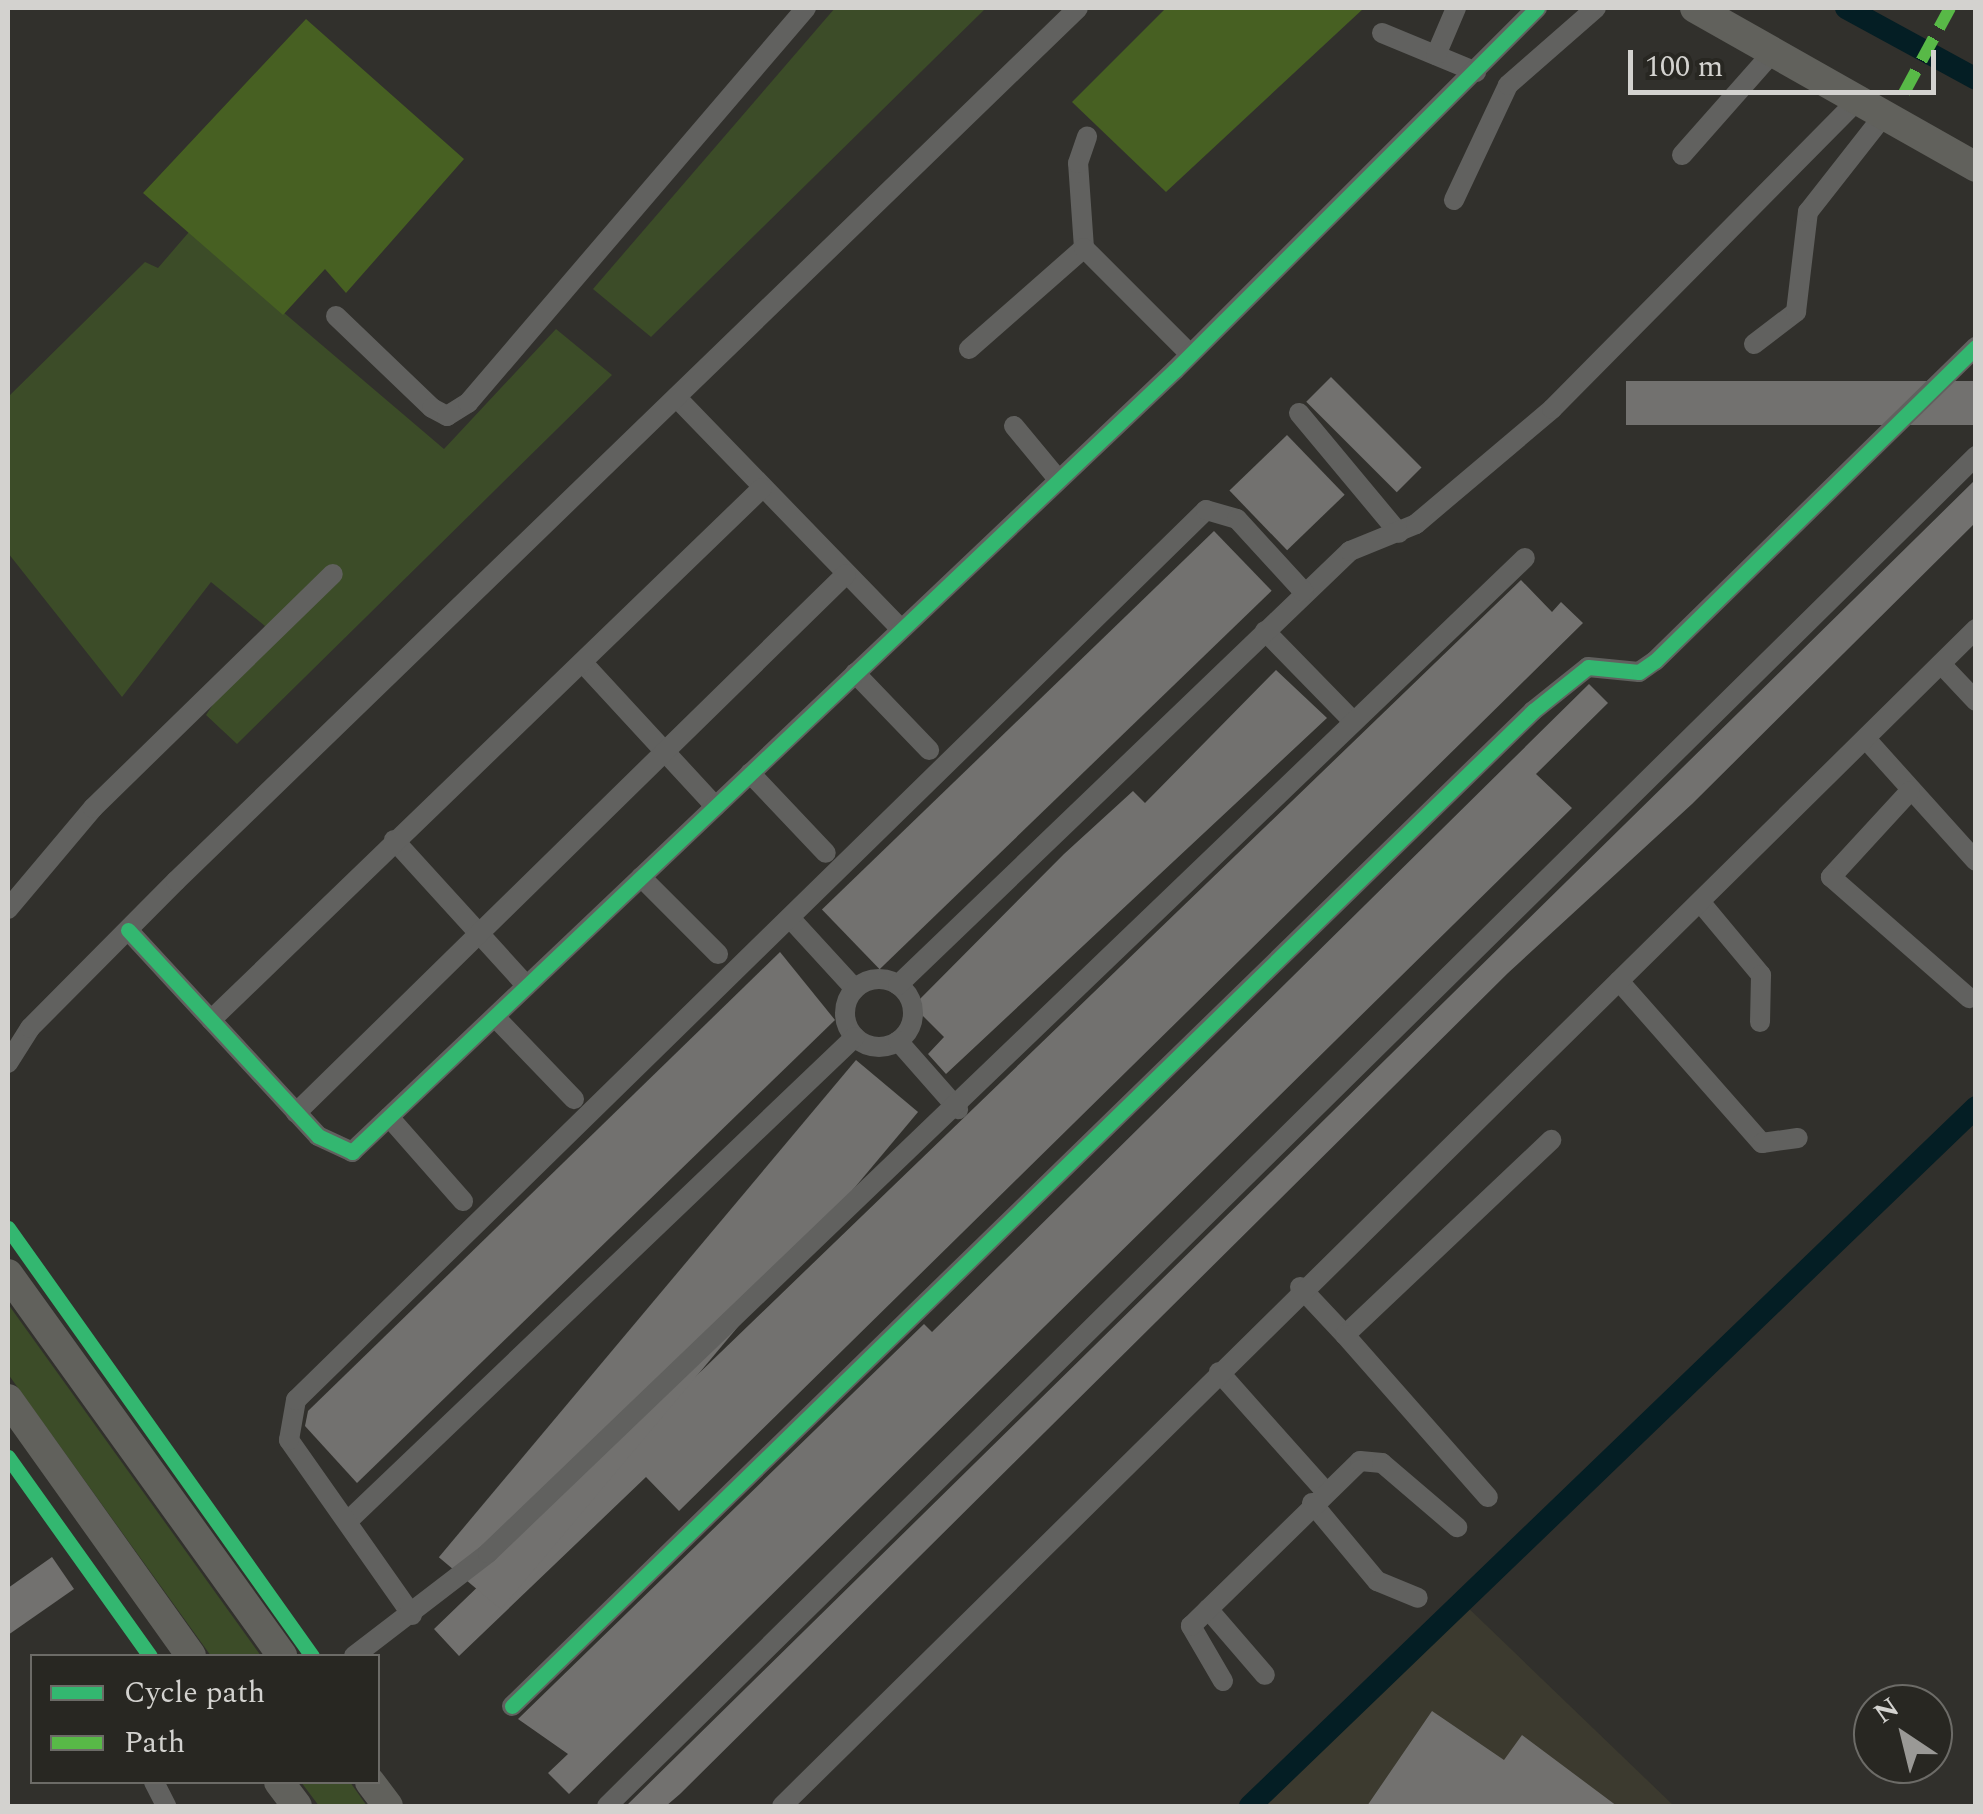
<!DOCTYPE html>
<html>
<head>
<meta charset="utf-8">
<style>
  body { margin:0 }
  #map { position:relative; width:1983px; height:1814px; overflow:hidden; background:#31302c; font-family:Spectral,serif }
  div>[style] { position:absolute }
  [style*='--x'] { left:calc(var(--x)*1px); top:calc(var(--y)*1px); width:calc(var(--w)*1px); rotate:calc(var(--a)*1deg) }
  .built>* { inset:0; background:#3c3a2f }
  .green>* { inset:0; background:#3c4c28 }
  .forest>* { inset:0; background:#476022 }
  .canal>* { height:22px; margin:-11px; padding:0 11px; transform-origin:11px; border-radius:11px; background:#041e24 }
  .building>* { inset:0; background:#72716f; transform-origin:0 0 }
  .minor>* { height:20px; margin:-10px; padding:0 10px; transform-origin:10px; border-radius:10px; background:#61615f }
  .minor>.ring { margin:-10px; padding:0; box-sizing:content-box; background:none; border:20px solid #61615f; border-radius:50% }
  .secondary>* { height:30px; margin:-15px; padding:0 15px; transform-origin:15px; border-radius:15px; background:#61615c }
  .quiet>* { height:12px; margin-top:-6px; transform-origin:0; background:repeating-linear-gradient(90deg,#58b947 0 25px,transparent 0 37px) }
  .cycleway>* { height:15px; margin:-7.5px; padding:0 7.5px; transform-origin:7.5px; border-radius:7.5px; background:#33b770 }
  span { translate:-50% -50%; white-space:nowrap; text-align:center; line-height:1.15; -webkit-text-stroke:10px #282722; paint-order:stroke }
  .frame { position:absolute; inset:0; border:10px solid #d3d2cf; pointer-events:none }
  .legend { position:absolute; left:30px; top:1654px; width:350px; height:130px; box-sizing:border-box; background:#282722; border:2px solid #6c6b67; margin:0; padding:12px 18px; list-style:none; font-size:30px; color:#d3d2cf }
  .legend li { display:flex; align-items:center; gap:20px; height:50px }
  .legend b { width:50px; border:2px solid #6c6b67 }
  .north { position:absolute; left:1853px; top:1684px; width:100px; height:100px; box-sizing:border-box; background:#282722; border:2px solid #6c6b67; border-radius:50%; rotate:325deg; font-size:28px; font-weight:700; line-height:40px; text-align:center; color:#d3d2cf }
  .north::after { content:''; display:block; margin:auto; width:35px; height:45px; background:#9a9996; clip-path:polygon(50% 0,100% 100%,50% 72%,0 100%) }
  .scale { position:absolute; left:1628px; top:50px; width:308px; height:45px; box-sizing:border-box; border:5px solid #d3d2cf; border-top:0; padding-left:12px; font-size:30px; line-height:35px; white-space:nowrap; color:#d3d2cf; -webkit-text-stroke:8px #282722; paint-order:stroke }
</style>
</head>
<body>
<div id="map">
  <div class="built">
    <div style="clip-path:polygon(1462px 1602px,1674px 1806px,1244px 1806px)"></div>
  </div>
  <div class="green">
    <div style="clip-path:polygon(835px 8px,986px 8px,651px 337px,593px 289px)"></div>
    <div style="clip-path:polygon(189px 232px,444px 449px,556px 329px,612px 375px,237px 744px,206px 715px,265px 626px,211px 582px,122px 697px,8px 553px,8px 397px,145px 262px,158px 268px)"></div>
    <div style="clip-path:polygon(8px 1304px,261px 1656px,211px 1656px,8px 1374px)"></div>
    <div style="clip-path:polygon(301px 1782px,350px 1782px,367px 1806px,319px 1806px)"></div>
  </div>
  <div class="forest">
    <div style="clip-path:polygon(1166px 8px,1364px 8px,1166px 192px,1072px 102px)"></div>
    <div style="clip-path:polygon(306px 19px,464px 159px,346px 293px,325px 269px,283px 315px,143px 193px)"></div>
  </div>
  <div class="canal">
    <div style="--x:1846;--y:8;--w:148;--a:28.6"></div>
    <div style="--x:1250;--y:1806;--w:1008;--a:-43.91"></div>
  </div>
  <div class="building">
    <div style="left:1331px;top:377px;width:128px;height:35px;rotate:45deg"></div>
    <div style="left:1976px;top:381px;width:44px;height:350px;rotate:90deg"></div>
    <div style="left:1287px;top:435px;width:83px;height:80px;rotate:46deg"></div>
    <div style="clip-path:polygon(1976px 479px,1976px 522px,1692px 804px,1508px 973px,680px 1794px,666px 1806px,626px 1806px)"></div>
    <div style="left:1214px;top:531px;width:83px;height:545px;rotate:46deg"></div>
    <div style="clip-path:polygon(1521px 580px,1552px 612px,1561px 602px,1583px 623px,679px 1511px,646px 1477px,459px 1656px,434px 1629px)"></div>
    <div style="clip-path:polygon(1276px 670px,1327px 718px,946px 1074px,928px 1054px,944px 1037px,913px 1006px,1064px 854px,1133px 791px,1145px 803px)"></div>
    <div style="clip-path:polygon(1589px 684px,1608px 703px,1536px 774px,1572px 808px,569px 1794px,548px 1773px,568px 1754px,518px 1719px,924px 1324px,932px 1332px)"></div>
    <div style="clip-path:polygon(780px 952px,835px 1020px,357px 1483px,305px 1426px,308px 1411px)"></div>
    <div style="left:856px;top:1060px;width:81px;height:649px;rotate:40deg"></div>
    <div style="clip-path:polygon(52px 1557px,74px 1589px,8px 1635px,8px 1588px)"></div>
    <div style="clip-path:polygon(1432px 1711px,1504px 1760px,1522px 1735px,1617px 1806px,1367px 1806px)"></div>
  </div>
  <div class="minor">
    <div style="--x:1382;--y:33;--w:102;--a:22.5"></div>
    <div style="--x:1436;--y:55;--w:51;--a:-66.9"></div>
    <div style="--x:1682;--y:155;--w:137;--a:-48.5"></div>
    <div style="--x:1454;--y:200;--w:127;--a:-64.8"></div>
    <div style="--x:1508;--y:85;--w:117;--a:-41.2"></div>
    <div style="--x:1084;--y:248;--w:85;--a:-94"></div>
    <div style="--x:1078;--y:163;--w:28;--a:-71"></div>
    <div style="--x:336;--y:316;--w:133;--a:43.8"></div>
    <div style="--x:432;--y:408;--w:17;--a:28"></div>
    <div style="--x:447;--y:416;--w:25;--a:-32"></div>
    <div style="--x:468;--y:403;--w:520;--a:-49.45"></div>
    <div style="--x:1754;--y:344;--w:53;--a:-37.3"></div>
    <div style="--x:1796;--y:312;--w:101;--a:-83.2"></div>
    <div style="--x:1808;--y:212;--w:123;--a:-51.9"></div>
    <div style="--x:969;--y:349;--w:153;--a:-41.3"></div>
    <div style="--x:1084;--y:248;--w:150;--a:45"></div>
    <div style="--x:677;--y:398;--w:320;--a:45.9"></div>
    <div style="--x:1299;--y:413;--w:156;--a:50.2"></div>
    <div style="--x:1014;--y:426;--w:67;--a:50.4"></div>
    <div style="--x:1265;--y:631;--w:124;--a:45.7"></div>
    <div style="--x:583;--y:663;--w:195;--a:47.3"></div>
    <div style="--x:1941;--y:664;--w:51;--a:46.6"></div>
    <div style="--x:855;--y:673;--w:107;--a:46.1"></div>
    <div style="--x:1866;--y:739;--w:164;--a:48"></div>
    <div style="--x:750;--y:773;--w:110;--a:46.5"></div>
    <div style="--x:1910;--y:791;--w:117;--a:132.6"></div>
    <div style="--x:1831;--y:877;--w:184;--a:41.2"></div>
    <div style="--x:394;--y:840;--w:197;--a:47.7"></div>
    <div style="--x:641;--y:877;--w:109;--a:45"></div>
    <div style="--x:1701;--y:903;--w:94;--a:50.2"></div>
    <div style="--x:1761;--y:975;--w:47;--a:91.2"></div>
    <div style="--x:8;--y:909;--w:132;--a:-49.9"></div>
    <div style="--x:93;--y:808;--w:335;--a:-44.3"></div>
    <div style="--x:790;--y:918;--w:96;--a:47.5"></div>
    <div style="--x:128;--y:930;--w:280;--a:47.3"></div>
    <div style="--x:318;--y:1136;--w:38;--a:25"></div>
    <div style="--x:352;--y:1152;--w:1135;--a:-43.54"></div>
    <div style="--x:1175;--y:370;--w:512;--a:-45"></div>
    <div class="ring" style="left:845px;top:979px;width:48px;height:48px"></div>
    <div style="--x:1619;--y:981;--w:216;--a:48.6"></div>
    <div style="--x:1762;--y:1143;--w:36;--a:-8"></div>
    <div style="--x:898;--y:985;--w:627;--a:-43.84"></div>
    <div style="--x:1350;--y:551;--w:71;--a:-22.2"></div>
    <div style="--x:1416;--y:524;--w:178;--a:-40.2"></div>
    <div style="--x:1552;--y:409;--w:435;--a:-45.3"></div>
    <div style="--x:495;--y:1017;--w:114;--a:46.1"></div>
    <div style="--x:211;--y:1020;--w:766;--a:-43.99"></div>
    <div style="--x:898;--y:1041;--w:91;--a:48.6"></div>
    <div style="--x:8;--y:1063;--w:41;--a:-57.8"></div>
    <div style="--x:30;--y:1028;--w:207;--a:-45.2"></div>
    <div style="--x:176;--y:881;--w:1255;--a:-44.06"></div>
    <div style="--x:296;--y:1113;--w:770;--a:-44.42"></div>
    <div style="--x:389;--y:1117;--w:112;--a:48.6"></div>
    <div style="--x:1300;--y:1287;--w:66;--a:46.8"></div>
    <div style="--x:1345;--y:1335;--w:284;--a:-43.4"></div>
    <div style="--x:1345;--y:1335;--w:216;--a:48.6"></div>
    <div style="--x:1219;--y:1372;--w:158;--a:48.3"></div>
    <div style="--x:1312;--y:1503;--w:102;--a:50.2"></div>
    <div style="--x:1377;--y:1581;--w:44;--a:22.5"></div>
    <div style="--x:350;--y:1519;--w:698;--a:-43.67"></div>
    <div style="--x:1208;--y:1609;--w:87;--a:49.2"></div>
    <div style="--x:412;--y:1615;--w:214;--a:-125.1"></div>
    <div style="--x:289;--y:1440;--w:41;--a:-80.1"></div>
    <div style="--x:296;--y:1400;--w:1273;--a:-44.36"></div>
    <div style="--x:1206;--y:510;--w:32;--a:16"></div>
    <div style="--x:1237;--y:519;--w:99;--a:47.5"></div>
    <div style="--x:354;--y:1656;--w:169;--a:-37.5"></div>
    <div style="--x:488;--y:1553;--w:1437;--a:-43.82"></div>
    <div style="--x:1223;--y:1681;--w:64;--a:-120.2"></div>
    <div style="--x:1191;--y:1626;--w:236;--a:-44.3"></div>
    <div style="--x:1360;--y:1461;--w:22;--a:5"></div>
    <div style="--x:1382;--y:1463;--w:99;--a:40.5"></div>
    <div style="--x:512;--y:1706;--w:1426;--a:-44.26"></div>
    <div style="--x:1533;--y:711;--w:70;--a:-38.7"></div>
    <div style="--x:1588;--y:667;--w:51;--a:5.6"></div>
    <div style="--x:1639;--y:672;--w:19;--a:-35"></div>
    <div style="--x:1655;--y:661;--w:449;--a:-44.4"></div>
    <div style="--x:154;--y:1782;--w:27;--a:63"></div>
    <div style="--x:607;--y:1806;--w:1923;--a:-44.6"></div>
    <div style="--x:782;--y:1806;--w:1677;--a:-44.59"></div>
  </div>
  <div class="secondary">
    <div style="--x:1695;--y:8;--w:323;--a:29.5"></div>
    <div style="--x:8;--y:1274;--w:470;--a:54.3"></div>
    <div style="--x:8;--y:1399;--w:315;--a:54.5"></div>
    <div style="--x:279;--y:1782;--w:30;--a:53"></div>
    <div style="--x:370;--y:1782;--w:30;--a:53"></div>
  </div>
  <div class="quiet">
    <div style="--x:1904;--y:93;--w:97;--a:-61.6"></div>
  </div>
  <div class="cycleway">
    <div style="--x:128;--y:930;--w:280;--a:47.3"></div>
    <div style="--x:318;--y:1136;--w:38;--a:25"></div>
    <div style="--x:352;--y:1152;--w:1135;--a:-43.54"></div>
    <div style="--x:1175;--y:370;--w:512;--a:-45"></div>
    <div style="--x:8;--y:1228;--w:525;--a:54.61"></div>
    <div style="--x:8;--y:1457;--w:244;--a:54.5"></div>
    <div style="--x:512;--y:1706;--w:1426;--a:-44.26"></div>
    <div style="--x:1533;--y:711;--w:70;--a:-38.7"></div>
    <div style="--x:1588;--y:667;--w:51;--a:5.6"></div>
    <div style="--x:1639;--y:672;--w:19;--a:-35"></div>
    <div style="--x:1655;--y:661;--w:449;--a:-44.4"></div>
  </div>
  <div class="frame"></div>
  <ul class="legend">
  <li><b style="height:12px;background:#33b770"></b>Cycle path</li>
  <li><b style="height:12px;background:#58b947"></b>Path</li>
  </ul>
  <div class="north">N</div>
  <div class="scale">100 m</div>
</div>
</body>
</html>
